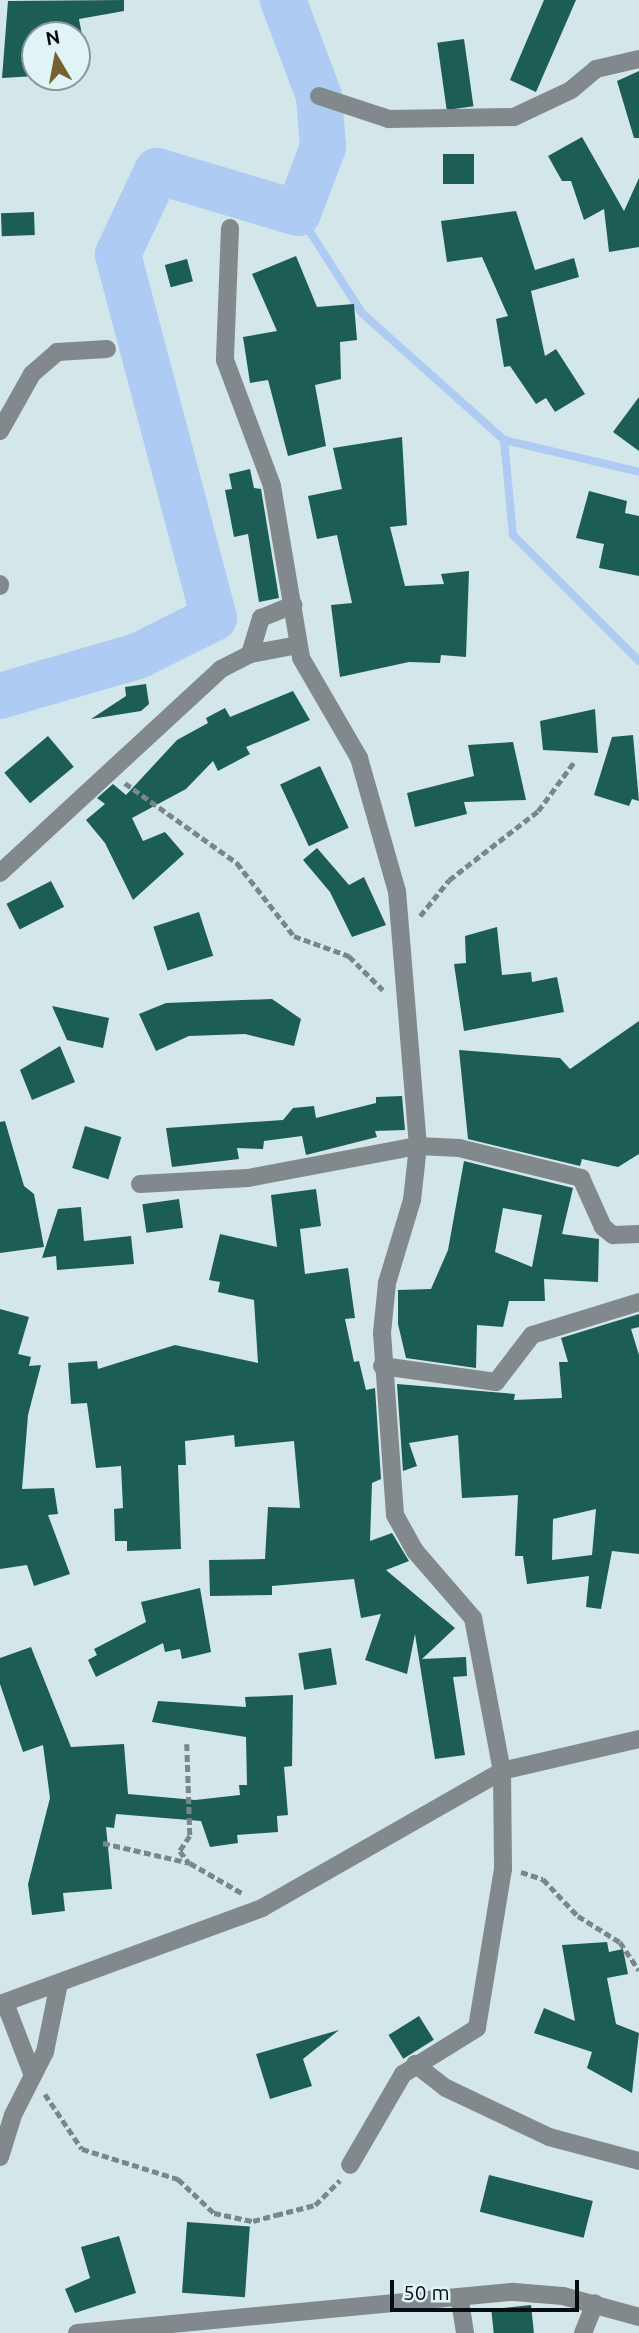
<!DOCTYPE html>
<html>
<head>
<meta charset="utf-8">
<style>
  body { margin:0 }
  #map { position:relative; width:639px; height:2333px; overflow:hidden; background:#d3e6e9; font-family:Ubuntu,sans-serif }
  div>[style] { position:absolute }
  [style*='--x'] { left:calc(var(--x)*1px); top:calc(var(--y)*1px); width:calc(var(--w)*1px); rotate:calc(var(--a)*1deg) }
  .stream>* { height:8px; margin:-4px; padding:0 4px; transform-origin:4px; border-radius:4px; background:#adcbf3 }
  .river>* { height:46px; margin:-23px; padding:0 23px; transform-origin:23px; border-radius:23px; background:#adcbf3 }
  .building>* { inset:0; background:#1c5d56; transform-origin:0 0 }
  .path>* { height:4.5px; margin-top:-2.25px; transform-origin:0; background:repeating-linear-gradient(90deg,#798789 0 7px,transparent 0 10.5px) }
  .minor>* { height:18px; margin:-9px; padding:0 9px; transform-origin:9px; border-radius:9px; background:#82898d }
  span { translate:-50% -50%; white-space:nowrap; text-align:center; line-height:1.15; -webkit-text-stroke:7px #e0f3f6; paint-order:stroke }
  .north { position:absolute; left:21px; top:21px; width:70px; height:70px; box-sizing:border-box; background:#e0f3f6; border:2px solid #899799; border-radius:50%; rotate:350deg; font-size:19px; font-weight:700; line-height:28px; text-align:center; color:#070d0e }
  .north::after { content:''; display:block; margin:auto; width:24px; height:32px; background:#746230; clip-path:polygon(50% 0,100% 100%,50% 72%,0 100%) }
  .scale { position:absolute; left:390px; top:2280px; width:189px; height:32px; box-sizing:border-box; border:4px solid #070d0e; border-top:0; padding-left:9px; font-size:21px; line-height:24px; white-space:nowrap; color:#070d0e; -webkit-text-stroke:5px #e0f3f6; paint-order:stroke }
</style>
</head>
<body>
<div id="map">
  <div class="stream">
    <div style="--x:298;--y:213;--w:119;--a:57.4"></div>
    <div style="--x:362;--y:313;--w:191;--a:41.8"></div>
    <div style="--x:504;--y:440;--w:139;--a:13.3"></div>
    <div style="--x:504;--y:440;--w:95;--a:84.6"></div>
    <div style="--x:513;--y:535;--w:178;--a:45"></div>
  </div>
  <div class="river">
    <div style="--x:0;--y:696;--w:144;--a:-16.2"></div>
    <div style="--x:138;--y:656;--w:85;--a:-26.6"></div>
    <div style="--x:214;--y:618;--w:376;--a:-104.8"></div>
    <div style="--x:118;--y:254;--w:92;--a:-64.8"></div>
    <div style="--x:157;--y:171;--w:147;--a:16.6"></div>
    <div style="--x:298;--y:213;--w:71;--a:-69.3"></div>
    <div style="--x:323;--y:147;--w:51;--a:-94.5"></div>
    <div style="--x:319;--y:96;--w:103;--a:-110.6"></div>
  </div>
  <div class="building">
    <div style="clip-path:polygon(124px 0,124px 11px,79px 19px,82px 35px,35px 35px,35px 76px,2px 78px,8px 1px)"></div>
    <div style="clip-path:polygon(544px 0,576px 0,536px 92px,510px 80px)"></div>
    <div style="left:464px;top:39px;width:68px;height:27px;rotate:82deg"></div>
    <div style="clip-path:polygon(639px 71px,639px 138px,634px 138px,617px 81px)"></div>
    <div style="clip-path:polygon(582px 137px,624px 211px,639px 178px,639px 247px,609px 252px,604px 209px,584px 220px,571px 181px,562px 181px,548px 156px)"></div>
    <div style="left:443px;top:154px;width:31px;height:30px"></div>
    <div style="clip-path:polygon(516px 211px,535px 270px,574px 258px,579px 277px,531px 291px,545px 356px,556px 349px,585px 394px,555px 412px,546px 398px,536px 404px,510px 366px,504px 367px,496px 319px,508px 316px,482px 257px,447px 262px,441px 221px)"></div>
    <div style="left:34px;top:212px;width:23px;height:33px;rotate:88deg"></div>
    <div style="clip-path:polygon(296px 256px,317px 307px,354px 304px,357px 340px,340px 342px,341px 379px,315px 385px,326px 446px,288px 456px,268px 380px,250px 383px,243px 337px,277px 331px,252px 274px)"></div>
    <div style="left:187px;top:259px;width:23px;height:23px;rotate:75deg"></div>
    <div style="clip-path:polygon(639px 397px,639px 451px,613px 432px)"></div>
    <div style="clip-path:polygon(402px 437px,407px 525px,390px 527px,405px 586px,444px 584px,441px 574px,469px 571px,466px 657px,441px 655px,440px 663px,409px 662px,340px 677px,331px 605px,352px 603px,337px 535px,317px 539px,308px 496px,342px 489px,333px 448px)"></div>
    <div style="clip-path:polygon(250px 469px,254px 488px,261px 489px,279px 598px,259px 602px,248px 534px,234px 537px,225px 490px,232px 489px,229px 474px)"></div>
    <div style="clip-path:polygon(589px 491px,627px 501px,625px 513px,639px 516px,639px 576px,599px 568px,604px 544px,576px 538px)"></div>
    <div style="clip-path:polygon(146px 684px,149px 704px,141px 711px,91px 719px,126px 696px,125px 687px)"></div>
    <div style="clip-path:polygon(293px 691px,310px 720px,246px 747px,250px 754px,218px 771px,213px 761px,186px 789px,132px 818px,143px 841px,165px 832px,184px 854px,133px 900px,105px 843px,86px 820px,105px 804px,97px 798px,113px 784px,126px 795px,177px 740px,208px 723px,206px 718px,225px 708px,230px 717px)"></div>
    <div style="clip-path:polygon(595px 709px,598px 753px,543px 750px,540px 721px)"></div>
    <div style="clip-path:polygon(633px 735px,639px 801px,632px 799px,629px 806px,594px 795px,612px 737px)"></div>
    <div style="left:48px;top:736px;width:40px;height:57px;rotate:50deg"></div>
    <div style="clip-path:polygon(513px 742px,526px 800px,464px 802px,467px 814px,415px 827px,407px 793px,474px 776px,468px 745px)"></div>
    <div style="left:320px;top:766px;width:68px;height:44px;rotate:65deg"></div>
    <div style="clip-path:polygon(317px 848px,349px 885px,364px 877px,386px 925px,352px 937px,330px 892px,303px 860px)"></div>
    <div style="left:51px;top:881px;width:29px;height:50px;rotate:63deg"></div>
    <div style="left:199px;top:912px;width:46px;height:48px;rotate:72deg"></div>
    <div style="clip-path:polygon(497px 927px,502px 975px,531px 972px,532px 982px,557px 977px,564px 1012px,464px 1031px,454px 964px,466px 963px,465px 936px)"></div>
    <div style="clip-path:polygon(272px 999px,301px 1019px,294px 1046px,245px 1034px,189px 1036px,156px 1051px,139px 1014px,166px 1003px)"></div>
    <div style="clip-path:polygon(52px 1006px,109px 1018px,103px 1048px,67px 1040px)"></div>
    <div style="clip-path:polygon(639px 1021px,639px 1154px,618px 1167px,582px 1159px,580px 1166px,468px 1139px,459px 1050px,560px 1058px,570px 1069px)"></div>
    <div style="clip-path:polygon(60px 1046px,75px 1082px,32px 1100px,20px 1070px)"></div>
    <div style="clip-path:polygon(402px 1096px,405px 1130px,375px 1131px,377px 1137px,306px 1155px,302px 1136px,264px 1141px,263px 1149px,237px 1148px,239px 1159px,172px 1167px,166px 1128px,283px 1120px,293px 1108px,314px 1106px,316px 1118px,376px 1103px,376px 1097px)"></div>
    <div style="clip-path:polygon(5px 1121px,24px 1186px,34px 1194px,44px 1247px,0 1253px,0 1122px)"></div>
    <div style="left:85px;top:1126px;width:38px;height:44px;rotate:17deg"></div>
    <div style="clip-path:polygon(evenodd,464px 1161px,573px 1188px,562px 1234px,599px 1239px,598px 1282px,544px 1279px,545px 1301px,509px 1301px,503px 1327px,477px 1325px,476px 1368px,406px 1358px,398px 1324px,398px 1290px,431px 1289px,448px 1250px,464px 1161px,503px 1208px,542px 1215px,532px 1267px,495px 1252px,503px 1208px)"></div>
    <div style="clip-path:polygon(316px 1189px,321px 1226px,300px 1229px,305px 1274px,348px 1268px,355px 1318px,345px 1319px,354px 1362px,359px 1361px,366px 1390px,375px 1388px,381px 1479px,372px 1483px,370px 1541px,392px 1533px,409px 1561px,386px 1570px,455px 1628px,422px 1659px,466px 1657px,467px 1676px,453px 1677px,465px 1755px,435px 1759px,415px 1634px,407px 1674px,365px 1660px,381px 1614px,361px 1618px,354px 1579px,272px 1586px,272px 1595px,210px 1596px,209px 1560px,265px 1559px,268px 1507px,300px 1508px,294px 1441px,235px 1447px,234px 1435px,185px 1441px,186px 1465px,178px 1465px,181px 1549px,127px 1551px,127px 1541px,115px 1541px,114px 1509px,123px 1508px,121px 1466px,96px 1468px,87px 1403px,71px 1404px,68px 1363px,97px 1361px,98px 1369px,175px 1345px,258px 1363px,254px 1300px,218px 1292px,220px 1282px,209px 1280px,220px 1234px,277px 1247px,271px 1195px)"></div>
    <div style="left:179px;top:1199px;width:29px;height:37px;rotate:82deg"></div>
    <div style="clip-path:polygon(81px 1207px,84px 1241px,131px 1236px,134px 1264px,57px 1270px,56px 1256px,42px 1258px,58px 1209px)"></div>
    <div style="clip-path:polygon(0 1309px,29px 1317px,18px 1354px,31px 1357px,29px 1366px,41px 1365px,28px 1415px,22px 1489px,54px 1488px,58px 1514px,48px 1515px,70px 1574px,34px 1586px,27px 1565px,0 1569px)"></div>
    <div style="clip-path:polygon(evenodd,639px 1314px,639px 1327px,631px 1329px,639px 1355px,639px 1554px,612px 1551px,601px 1609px,586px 1607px,589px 1576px,527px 1584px,523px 1556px,515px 1556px,518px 1495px,462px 1498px,458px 1435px,409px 1443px,417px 1466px,403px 1471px,397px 1384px,515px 1394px,514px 1400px,562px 1398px,559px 1362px,568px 1362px,561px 1338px,639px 1314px,596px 1509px,592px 1555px,552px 1560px,553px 1519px,596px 1509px)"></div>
    <div style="clip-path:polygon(200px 1588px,211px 1652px,182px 1659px,180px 1649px,165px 1652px,163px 1643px,96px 1677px,88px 1660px,97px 1655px,94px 1649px,146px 1622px,141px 1602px)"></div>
    <div style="clip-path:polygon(31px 1647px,71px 1747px,124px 1744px,128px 1794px,195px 1800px,240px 1795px,239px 1785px,247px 1785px,246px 1737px,152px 1722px,158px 1701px,246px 1707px,245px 1697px,293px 1695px,292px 1766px,284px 1767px,288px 1815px,277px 1816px,278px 1832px,237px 1835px,238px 1843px,210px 1847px,201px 1821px,116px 1814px,114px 1828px,106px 1827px,112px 1889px,63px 1893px,65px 1911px,32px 1915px,28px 1884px,50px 1798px,43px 1745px,23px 1752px,0 1684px,0 1658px)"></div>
    <div style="left:331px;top:1648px;width:37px;height:33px;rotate:81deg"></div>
    <div style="clip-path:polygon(607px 1942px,609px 1952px,623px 1949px,628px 1974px,607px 1978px,616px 2024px,639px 2033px,632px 2093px,587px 2068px,592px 2052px,534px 2033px,544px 2008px,575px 2021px,562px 1945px)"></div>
    <div style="left:419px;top:2016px;width:28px;height:36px;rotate:58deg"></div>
    <div style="clip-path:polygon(339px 2030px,303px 2059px,312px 2086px,270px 2099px,256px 2054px)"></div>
    <div style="left:489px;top:2175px;width:107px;height:38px;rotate:14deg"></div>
    <div style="left:187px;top:2222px;width:63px;height:71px;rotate:4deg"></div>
    <div style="clip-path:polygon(119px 2236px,136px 2293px,75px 2313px,65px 2289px,90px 2278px,81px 2247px)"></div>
    <div style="left:531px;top:2305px;width:28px;height:40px;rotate:84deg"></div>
  </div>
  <div class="path">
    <div style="--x:125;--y:783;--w:138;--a:35.5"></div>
    <div style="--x:237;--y:863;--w:93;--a:52"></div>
    <div style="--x:294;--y:936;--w:59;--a:20"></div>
    <div style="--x:349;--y:956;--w:48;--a:45"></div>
    <div style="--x:420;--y:916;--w:46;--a:-51.1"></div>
    <div style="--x:449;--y:880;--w:113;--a:-37.8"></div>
    <div style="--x:538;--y:811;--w:61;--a:-53.7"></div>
    <div style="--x:187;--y:1744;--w:92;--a:88.1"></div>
    <div style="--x:190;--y:1836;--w:18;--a:124"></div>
    <div style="--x:180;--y:1851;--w:15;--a:53"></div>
    <div style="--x:103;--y:1843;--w:89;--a:12.9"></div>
    <div style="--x:190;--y:1863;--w:60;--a:30"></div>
    <div style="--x:521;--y:1872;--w:23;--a:18"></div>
    <div style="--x:543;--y:1879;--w:51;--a:46.6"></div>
    <div style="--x:578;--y:1916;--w:49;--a:31.8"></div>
    <div style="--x:620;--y:1942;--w:34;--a:56"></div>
    <div style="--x:45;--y:2094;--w:66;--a:56.1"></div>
    <div style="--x:82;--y:2149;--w:101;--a:17.4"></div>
    <div style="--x:178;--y:2179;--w:50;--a:43.4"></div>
    <div style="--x:214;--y:2213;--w:40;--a:12"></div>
    <div style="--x:253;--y:2221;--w:24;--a:-15"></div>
    <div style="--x:276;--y:2215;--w:40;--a:-14.4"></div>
    <div style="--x:315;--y:2205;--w:35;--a:-45"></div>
  </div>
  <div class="minor">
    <div style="--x:319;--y:96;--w:74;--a:18.2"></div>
    <div style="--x:389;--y:119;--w:125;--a:-0.9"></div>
    <div style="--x:514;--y:117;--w:63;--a:-25.3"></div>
    <div style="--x:571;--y:90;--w:33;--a:-40"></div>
    <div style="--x:596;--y:69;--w:44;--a:-13.1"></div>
    <div style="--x:230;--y:228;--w:132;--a:92.2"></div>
    <div style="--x:225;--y:360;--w:134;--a:69.5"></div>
    <div style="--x:272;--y:486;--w:174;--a:80.4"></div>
    <div style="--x:301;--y:658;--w:116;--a:59.9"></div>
    <div style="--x:359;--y:758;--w:138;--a:74.1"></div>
    <div style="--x:397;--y:891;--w:256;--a:85.3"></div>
    <div style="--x:418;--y:1146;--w:54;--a:96.3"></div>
    <div style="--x:412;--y:1200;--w:87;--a:106.8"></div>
    <div style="--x:387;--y:1283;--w:50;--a:95.7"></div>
    <div style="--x:382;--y:1333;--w:182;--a:85.9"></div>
    <div style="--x:395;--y:1515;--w:41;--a:60.9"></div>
    <div style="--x:415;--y:1551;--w:89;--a:49.1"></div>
    <div style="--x:473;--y:1618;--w:156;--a:79.3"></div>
    <div style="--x:502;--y:1771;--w:98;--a:89.4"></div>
    <div style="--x:503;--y:1869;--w:161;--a:99.3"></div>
    <div style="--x:477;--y:2028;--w:87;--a:148.1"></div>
    <div style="--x:403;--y:2074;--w:105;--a:120.2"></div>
    <div style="--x:0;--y:431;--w:65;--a:-60.7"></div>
    <div style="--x:32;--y:374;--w:33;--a:-41"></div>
    <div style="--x:57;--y:352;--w:50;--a:-3.4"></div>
    <div style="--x:0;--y:584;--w:2;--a:90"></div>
    <div style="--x:250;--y:654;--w:38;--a:-73"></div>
    <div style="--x:261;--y:618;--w:35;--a:-22"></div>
    <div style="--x:0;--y:873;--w:301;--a:-42.7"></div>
    <div style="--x:221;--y:669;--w:33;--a:-27"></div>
    <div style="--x:250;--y:654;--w:49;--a:-10.6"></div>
    <div style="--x:140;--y:1184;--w:108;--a:-3.2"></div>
    <div style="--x:248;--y:1178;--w:173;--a:-10.7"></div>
    <div style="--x:418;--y:1146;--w:41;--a:2.8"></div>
    <div style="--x:459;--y:1148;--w:126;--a:13.8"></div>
    <div style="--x:581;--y:1178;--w:54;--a:65.8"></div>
    <div style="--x:603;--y:1227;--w:13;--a:39"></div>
    <div style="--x:613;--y:1235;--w:26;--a:-2"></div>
    <div style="--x:382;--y:1366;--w:115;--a:8"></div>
    <div style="--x:496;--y:1382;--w:59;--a:-52.5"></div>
    <div style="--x:532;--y:1335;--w:112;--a:-17.1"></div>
    <div style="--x:5;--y:2003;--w:75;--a:68.9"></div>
    <div style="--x:0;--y:2004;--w:279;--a:-20.1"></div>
    <div style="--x:262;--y:1908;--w:276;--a:-29.7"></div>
    <div style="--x:502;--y:1771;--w:141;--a:-13.1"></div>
    <div style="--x:415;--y:2064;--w:39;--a:38"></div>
    <div style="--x:446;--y:2088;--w:114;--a:25.4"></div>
    <div style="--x:549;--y:2137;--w:93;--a:14.9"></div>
    <div style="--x:0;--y:2157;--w:44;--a:-72.8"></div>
    <div style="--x:13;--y:2115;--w:71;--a:-63.1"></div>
    <div style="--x:45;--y:2052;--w:70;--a:-78.5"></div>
    <div style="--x:460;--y:2301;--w:32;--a:81"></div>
    <div style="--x:77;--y:2333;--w:439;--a:-5.4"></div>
    <div style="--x:514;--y:2292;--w:49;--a:4.7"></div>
    <div style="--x:563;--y:2296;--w:79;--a:15.4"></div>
    <div style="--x:583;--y:2333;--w:32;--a:-68"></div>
  </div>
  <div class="north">N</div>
  <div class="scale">50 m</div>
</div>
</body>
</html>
